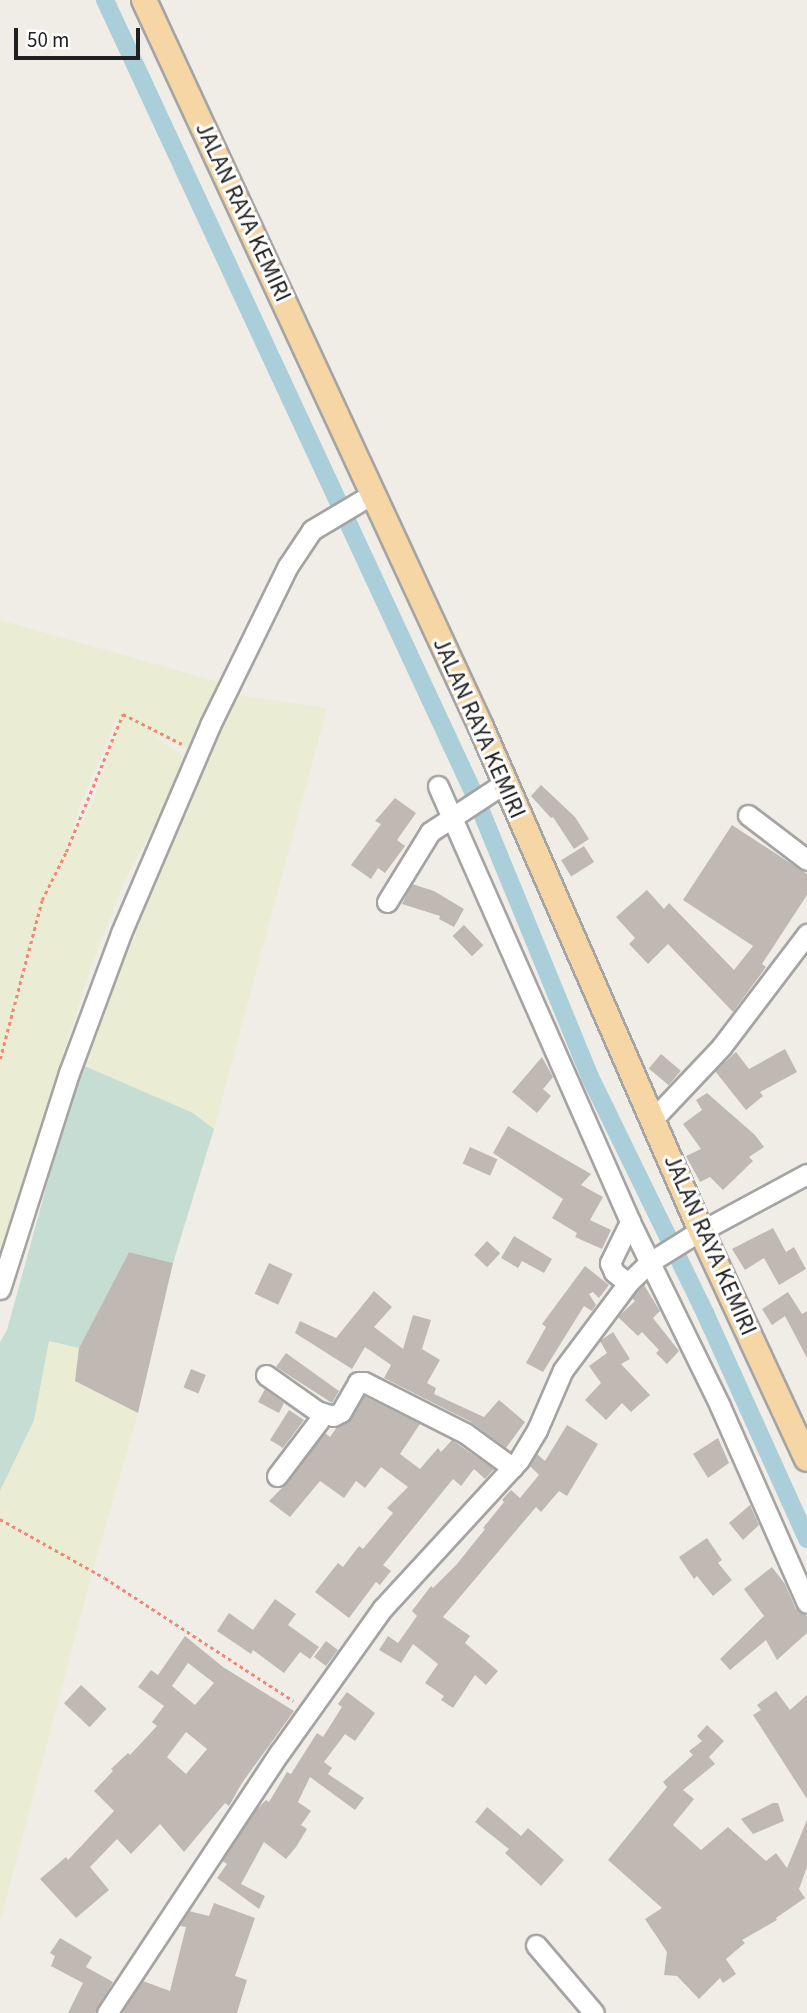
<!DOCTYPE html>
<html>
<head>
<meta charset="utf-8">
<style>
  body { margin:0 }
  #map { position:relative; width:807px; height:2013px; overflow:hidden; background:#f0ede7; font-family:"Source Sans 3",sans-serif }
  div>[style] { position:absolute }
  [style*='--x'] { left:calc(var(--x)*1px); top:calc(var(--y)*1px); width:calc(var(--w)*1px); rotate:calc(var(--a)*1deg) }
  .farmland>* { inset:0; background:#eaedd3 }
  .wetland>* { inset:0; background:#c5ddd3 }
  .canal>* { height:18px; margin:-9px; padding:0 9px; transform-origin:9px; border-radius:9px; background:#aaceda }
  .building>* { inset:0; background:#c0b9b3; transform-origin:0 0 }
  .path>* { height:2.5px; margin-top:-1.25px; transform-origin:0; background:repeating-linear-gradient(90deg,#f18776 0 3.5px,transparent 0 7px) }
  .roads { filter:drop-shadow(2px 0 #a4a4a4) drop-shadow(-2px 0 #a4a4a4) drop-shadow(0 2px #a4a4a4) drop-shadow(0 -2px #a4a4a4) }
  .minor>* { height:19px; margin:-9.5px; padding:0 9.5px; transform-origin:9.5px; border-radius:9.5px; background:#fff }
  .major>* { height:24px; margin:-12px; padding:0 12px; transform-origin:12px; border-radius:12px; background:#f6d6a5 }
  span { translate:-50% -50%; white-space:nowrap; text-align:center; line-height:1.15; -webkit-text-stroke:6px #fff; paint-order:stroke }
  .street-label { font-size:24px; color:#202020 }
  .scale { position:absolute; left:14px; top:28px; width:126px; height:32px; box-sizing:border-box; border:4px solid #202020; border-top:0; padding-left:9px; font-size:21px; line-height:24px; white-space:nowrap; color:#202020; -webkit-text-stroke:5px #fff; paint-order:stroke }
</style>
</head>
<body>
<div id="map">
  <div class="farmland">
    <div style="clip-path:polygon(evenodd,0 620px,219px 682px,187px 749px,151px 733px,189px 761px,125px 880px,91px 966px,0 1257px,0 620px,117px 718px,121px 720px,93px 802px,68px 848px,79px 808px,117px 718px)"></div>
    <div style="clip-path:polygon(226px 693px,327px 708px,214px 1129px,193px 1113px,80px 1064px,133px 917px,212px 755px)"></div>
    <div style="clip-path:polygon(49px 1341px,79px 1348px,75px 1381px,138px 1413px,91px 1577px,0 1922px,0 1491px,34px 1420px)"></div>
  </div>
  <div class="wetland">
    <div style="clip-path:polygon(80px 1064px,193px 1113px,214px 1129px,173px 1263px,129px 1252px,79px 1348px,49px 1341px,34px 1420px,0 1491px,0 1342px,7px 1330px)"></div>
  </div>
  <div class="canal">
    <div style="--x:105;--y:0;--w:876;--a:65.07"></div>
    <div style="--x:474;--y:794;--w:306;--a:67.7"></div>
    <div style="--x:590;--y:1077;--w:263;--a:64"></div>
    <div style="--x:705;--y:1313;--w:248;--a:65.7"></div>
  </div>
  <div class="building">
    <div style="clip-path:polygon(541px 785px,575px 817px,589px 839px,574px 849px,553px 817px,551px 818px,531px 796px)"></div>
    <div style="clip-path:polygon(395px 798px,416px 813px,397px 840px,405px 846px,385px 873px,378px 868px,371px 879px,351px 865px,381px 824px,375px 821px)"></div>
    <div style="clip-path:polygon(732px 825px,807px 874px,807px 895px,762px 964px,766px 967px,733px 1012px,668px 944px,648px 964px,629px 944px,635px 938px,616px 917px,647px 890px,664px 909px,669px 903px,734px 970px,753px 946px,683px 900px)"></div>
    <div style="left:584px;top:846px;width:19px;height:27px;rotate:58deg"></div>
    <div style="clip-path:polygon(412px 884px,434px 891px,464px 909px,454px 927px,439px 919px,440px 916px,402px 904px)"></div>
    <div style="left:464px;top:925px;width:28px;height:16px;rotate:46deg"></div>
    <div style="clip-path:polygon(785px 1049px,797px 1072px,760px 1092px,763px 1096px,746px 1110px,715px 1071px,736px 1052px,749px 1069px)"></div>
    <div style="left:661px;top:1054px;width:26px;height:19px;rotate:40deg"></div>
    <div style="clip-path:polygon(542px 1057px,553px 1077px,543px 1089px,551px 1096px,537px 1113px,512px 1092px)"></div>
    <div style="clip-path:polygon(707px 1093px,755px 1135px,764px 1147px,749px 1157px,753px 1161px,723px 1190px,710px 1177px,700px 1182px,686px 1156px,701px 1149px,683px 1124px,702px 1110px,696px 1100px)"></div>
    <div style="clip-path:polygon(508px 1126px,591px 1174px,581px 1185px,603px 1197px,590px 1220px,611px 1230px,602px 1249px,575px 1237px,577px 1233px,552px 1218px,563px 1199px,493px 1153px)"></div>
    <div style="left:470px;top:1147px;width:30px;height:18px;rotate:24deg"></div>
    <div style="clip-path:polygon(773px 1228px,786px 1252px,794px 1247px,806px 1269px,779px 1285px,764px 1258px,745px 1270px,732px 1249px)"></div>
    <div style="clip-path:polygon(514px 1236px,552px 1259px,544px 1273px,522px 1261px,518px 1268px,501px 1258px)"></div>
    <div style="left:487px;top:1241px;width:18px;height:19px;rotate:43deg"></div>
    <div style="clip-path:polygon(129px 1252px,173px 1263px,138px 1413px,75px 1381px,79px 1348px)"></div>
    <div style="left:269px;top:1263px;width:26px;height:34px;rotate:25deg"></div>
    <div style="clip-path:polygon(585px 1266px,609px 1285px,599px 1298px,593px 1292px,589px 1294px,596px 1305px,592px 1311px,584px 1306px,543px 1372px,526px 1363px,546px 1327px,542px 1324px)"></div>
    <div style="clip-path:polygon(644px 1285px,660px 1311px,653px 1318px,679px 1351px,667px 1364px,656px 1353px,659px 1350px,642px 1332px,638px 1336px,618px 1317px,635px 1301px,632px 1298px)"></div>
    <div style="clip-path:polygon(374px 1291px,392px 1307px,374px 1327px,403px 1349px,413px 1315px,431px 1320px,422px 1349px,440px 1360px,427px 1383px,436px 1388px,434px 1394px,484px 1417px,499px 1400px,525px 1422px,506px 1448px,471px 1422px,384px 1378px,391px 1365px,365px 1347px,352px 1369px,295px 1333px,300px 1321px,336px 1338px)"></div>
    <div style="clip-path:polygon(788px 1292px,802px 1314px,807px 1311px,807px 1358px,785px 1316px,772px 1325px,762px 1309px)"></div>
    <div style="clip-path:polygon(613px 1332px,630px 1359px,621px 1364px,650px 1395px,631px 1412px,622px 1403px,606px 1420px,585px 1400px,601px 1383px,589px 1366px,607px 1353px,600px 1341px)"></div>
    <div style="clip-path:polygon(286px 1353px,339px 1391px,332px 1403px,276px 1367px)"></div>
    <div style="left:191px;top:1369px;width:16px;height:20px;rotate:22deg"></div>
    <div style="clip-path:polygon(265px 1389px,284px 1403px,279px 1413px,258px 1402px)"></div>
    <div style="clip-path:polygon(364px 1396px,420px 1424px,400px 1454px,420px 1469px,438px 1448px,441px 1452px,452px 1440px,494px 1469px,485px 1479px,474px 1469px,461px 1486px,453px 1479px,383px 1565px,391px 1571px,380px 1585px,376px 1582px,349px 1618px,315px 1592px,338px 1563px,343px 1567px,359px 1546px,363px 1549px,393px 1513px,387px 1508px,408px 1487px,381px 1467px,365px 1488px,356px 1481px,344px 1498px,320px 1481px,290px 1517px,269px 1501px,287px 1483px,325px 1433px,330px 1437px,337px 1427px,351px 1419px)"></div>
    <div style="clip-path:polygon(289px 1410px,304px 1420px,283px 1448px,270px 1440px)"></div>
    <div style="clip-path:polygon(567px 1425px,598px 1444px,567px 1496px,559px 1491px,541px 1512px,536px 1507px,443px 1617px,470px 1636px,465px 1643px,498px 1671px,486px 1685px,475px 1675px,453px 1708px,441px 1700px,444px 1696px,425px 1683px,438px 1664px,413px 1644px,401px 1663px,379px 1650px,388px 1636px,398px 1643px,417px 1616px,412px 1611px,431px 1586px,433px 1588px,457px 1564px,485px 1529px,483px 1528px,504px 1502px,502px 1500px,511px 1490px,520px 1498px,539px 1475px,530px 1466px,537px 1454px,545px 1461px)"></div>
    <div style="clip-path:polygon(718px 1438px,729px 1463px,708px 1478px,693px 1454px)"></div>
    <div style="clip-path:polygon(750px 1505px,759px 1525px,743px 1540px,729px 1523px)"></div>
    <div style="clip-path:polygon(707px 1538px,722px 1560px,718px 1563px,732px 1580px,713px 1596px,697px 1576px,694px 1579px,679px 1557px)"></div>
    <div style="clip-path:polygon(772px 1567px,785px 1584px,796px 1609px,807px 1616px,807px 1633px,777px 1660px,766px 1640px,730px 1670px,720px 1659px,764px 1616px,744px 1589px)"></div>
    <div style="clip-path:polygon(275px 1599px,296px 1614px,288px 1625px,319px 1647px,310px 1659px,300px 1652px,284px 1673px,253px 1650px,251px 1654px,217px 1631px,229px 1613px,253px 1630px)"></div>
    <div style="clip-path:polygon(evenodd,185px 1636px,223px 1667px,294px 1711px,242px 1783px,229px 1806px,225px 1803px,184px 1852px,160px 1824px,131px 1854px,117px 1839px,90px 1867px,109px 1890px,76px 1918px,40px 1879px,66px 1857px,68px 1860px,114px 1811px,94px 1791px,113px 1771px,111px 1769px,128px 1753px,130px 1755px,157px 1726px,152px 1722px,164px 1706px,138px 1687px,151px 1670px,158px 1675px,185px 1636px,188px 1663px,214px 1683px,195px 1705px,172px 1686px,188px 1663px,185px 1636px,186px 1732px,207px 1749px,186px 1774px,167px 1757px,186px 1732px)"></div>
    <div style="left:326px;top:1641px;width:15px;height:20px;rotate:37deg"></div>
    <div style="left:81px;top:1685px;width:35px;height:25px;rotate:43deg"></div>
    <div style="clip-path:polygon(776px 1691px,790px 1710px,807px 1695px,807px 1799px,753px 1715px,761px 1710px,757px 1705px)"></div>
    <div style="clip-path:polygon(347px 1692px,375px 1713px,355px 1741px,345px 1734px,324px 1762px,332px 1768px,328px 1774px,364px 1798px,355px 1810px,310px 1777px,298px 1802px,311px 1811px,301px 1825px,307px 1829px,296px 1847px,286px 1859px,264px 1842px,241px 1884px,265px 1896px,259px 1909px,217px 1878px,227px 1864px,222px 1861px,256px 1810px,266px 1800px,269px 1802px,287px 1772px,291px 1774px,317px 1733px,323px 1737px,342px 1707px,338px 1704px)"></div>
    <div style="clip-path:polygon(707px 1725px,724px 1741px,709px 1757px,715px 1764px,683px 1790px,694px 1799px,673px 1825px,701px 1850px,728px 1827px,766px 1861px,776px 1853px,787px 1868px,807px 1820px,807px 1867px,799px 1889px,805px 1898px,776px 1918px,777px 1920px,742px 1940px,745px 1943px,726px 1959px,736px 1974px,723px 1983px,720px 1978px,699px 1999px,677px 1976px,664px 1975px,667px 1952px,645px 1919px,662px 1908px,608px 1860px,667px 1787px,663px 1782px,693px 1755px,689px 1751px,702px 1741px,697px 1736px)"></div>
    <div style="clip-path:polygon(773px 1803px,778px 1803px,784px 1821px,753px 1834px,741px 1819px)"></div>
    <div style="clip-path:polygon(487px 1807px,521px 1836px,528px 1828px,564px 1860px,541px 1886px,505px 1853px,509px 1849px,475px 1822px)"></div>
    <div style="clip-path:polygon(214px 1903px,255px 1918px,235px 1976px,247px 1980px,237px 2013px,122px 2013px,143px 1981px,170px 1991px,186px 1927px,180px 1926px,189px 1911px,209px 1916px)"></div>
    <div style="clip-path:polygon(60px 1938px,92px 1957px,86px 1967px,113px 1982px,95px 2013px,68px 2013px,83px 1983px,51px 1966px,55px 1956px,50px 1953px)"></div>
  </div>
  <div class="path">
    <div style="--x:0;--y:1059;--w:164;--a:-75.2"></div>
    <div style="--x:42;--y:900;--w:54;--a:-63.4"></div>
    <div style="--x:66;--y:852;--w:149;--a:-67.6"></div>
    <div style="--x:123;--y:714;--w:66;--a:27"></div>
    <div style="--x:0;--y:1519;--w:120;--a:29.3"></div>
    <div style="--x:105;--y:1578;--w:225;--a:33.1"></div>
  </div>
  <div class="roads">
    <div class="minor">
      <div style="--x:438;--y:786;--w:476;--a:66.2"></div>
      <div style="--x:630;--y:1222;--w:205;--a:63.9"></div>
      <div style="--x:720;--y:1406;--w:215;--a:66.2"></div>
      <div style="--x:748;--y:815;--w:74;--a:37.3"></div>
      <div style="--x:387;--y:902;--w:82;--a:-58.4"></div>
      <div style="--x:430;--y:832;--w:87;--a:-33.3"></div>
      <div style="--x:654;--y:1118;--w:99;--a:-46.6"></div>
      <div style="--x:722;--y:1046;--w:141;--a:-52.8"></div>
      <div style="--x:628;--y:1283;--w:18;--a:-142"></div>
      <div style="--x:614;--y:1272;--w:10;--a:-114"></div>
      <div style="--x:610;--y:1263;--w:46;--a:-64"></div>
      <div style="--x:0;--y:1289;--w:227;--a:-72.3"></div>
      <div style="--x:69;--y:1073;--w:149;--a:-69.6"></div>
      <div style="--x:121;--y:933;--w:226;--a:-66.8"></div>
      <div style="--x:210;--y:725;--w:177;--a:-63.9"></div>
      <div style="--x:288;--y:566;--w:43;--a:-56.3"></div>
      <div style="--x:312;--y:530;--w:72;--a:-30.8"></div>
      <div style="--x:266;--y:1375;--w:62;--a:35.2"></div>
      <div style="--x:317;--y:1411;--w:17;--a:17"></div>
      <div style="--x:333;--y:1416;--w:9;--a:-27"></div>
      <div style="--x:341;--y:1412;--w:34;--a:-60"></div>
      <div style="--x:358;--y:1382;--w:6;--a:0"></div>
      <div style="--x:364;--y:1382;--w:113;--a:26.8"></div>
      <div style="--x:465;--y:1433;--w:59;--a:36.1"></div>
      <div style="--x:277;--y:1476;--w:78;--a:-52.8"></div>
      <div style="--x:536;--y:1945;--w:89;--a:49.5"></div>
      <div style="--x:107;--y:2013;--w:313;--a:-56.5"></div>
      <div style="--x:280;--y:1752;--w:176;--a:-54.5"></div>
      <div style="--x:382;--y:1609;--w:202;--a:-47.4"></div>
      <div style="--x:519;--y:1460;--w:35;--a:-59"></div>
      <div style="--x:537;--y:1430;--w:65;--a:-66.6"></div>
      <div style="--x:563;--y:1370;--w:109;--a:-53.2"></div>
      <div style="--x:628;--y:1283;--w:30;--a:-44"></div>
      <div style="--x:650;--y:1262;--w:47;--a:-32"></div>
      <div style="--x:690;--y:1237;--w:133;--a:-28.3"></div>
    </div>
    <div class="major">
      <div style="--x:144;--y:0;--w:801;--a:65.13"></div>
      <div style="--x:481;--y:727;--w:550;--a:66.42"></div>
      <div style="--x:701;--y:1231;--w:251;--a:65.1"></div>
    </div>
  </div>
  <div class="street-label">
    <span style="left:243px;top:212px;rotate:65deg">JALAN RAYA KEMIRI</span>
    <span style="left:479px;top:728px;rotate:66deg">JALAN RAYA KEMIRI</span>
    <span style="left:710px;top:1245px;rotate:66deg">JALAN RAYA KEMIRI</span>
  </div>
  <div class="scale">50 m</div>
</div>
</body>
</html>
